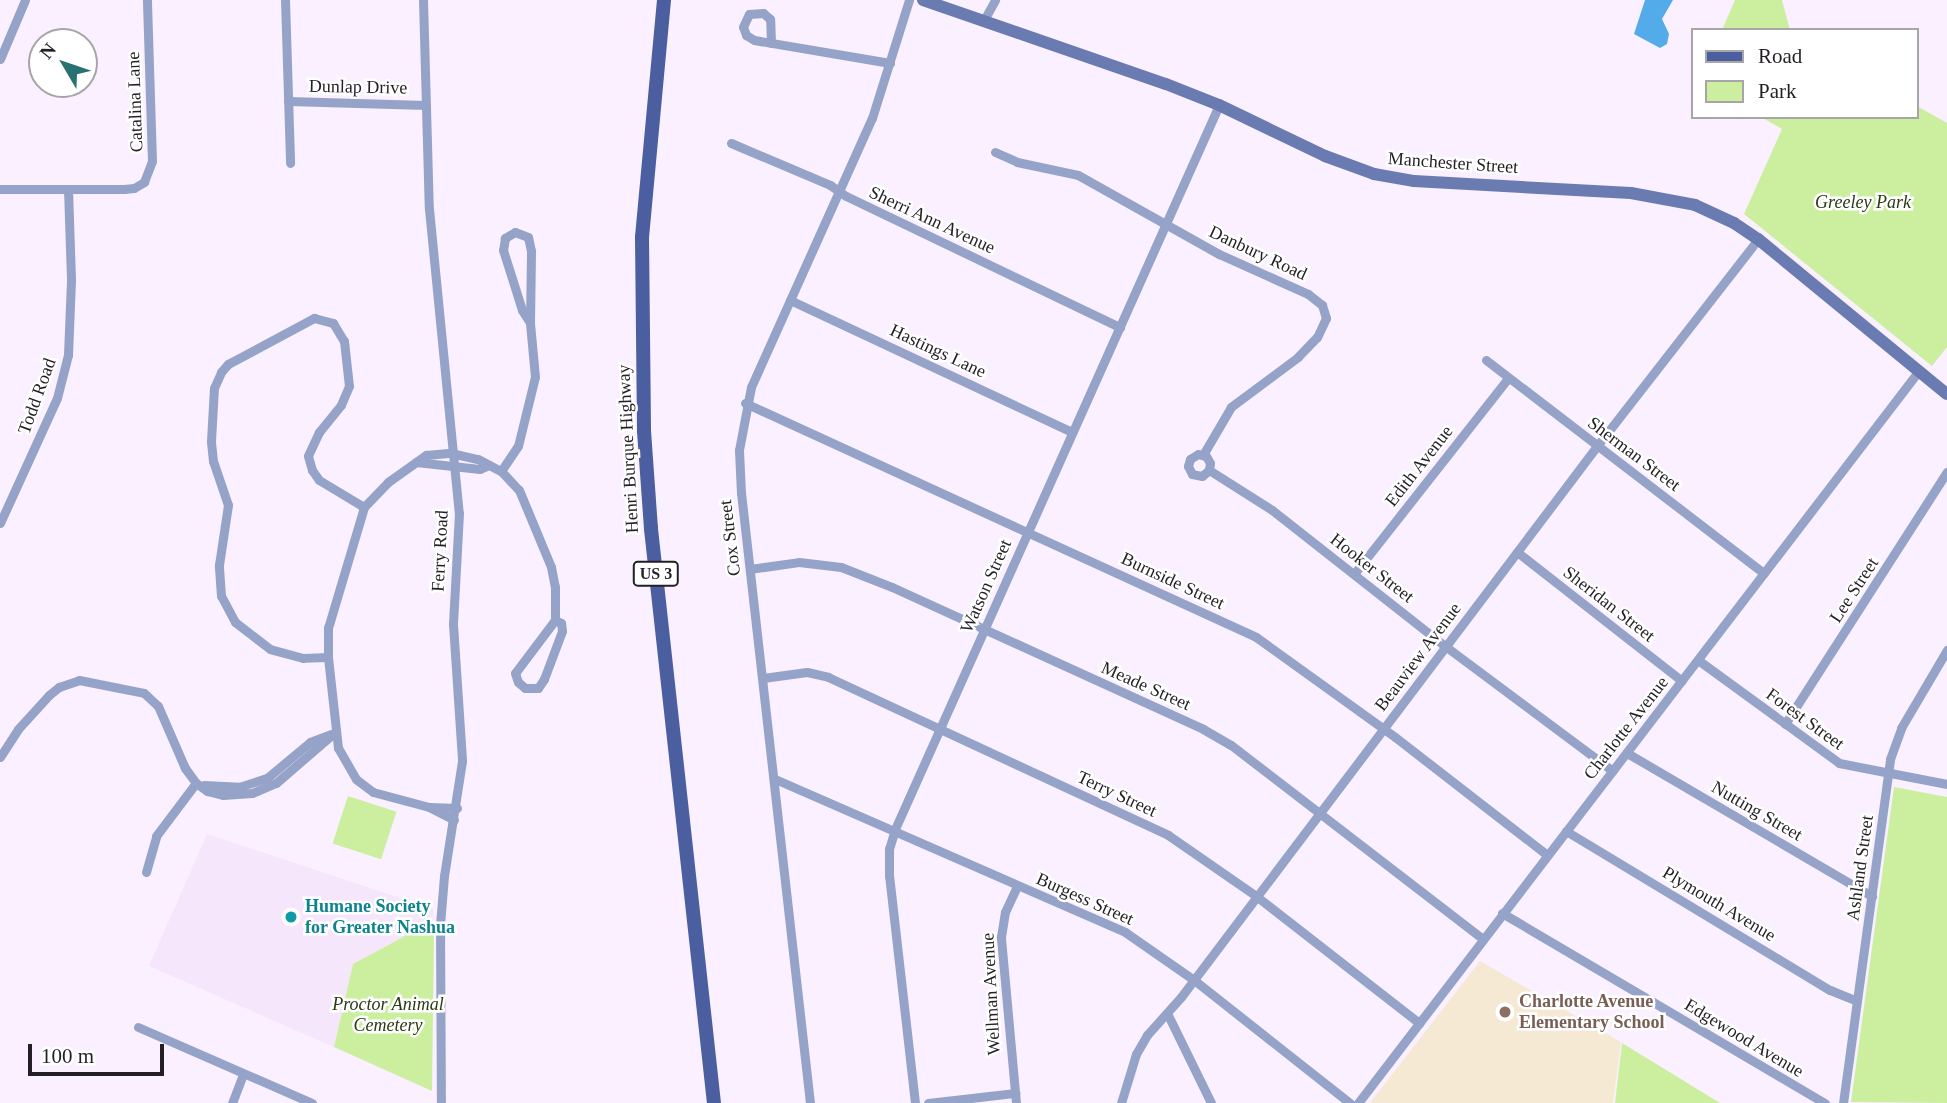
<!DOCTYPE html>
<html>
<head>
<meta charset="utf-8">
<style>
  body { margin:0 }
  #map { position:relative; width:1947px; height:1103px; overflow:hidden; background:#faf0ff; font-family:"Times New Roman",serif }
  div>[style] { position:absolute }
  [style*='--x'] { left:calc(var(--x)*1px); top:calc(var(--y)*1px); width:calc(var(--w)*1px); rotate:calc(var(--a)*1deg) }
  .built>* { inset:0; background:#f5e6fc }
  .education>* { inset:0; background:#f5e9d4 }
  .green>* { inset:0; background:#cbef9f; transform-origin:0 0 }
  .water>* { inset:0; background:#53abea }
  .street>* { height:9px; margin:-4.5px; padding:0 4.5px; transform-origin:4.5px; border-radius:4.5px; background:#96a3c8 }
  .secondary>* { height:12px; margin:-6px; padding:0 6px; transform-origin:6px; border-radius:6px; background:#6a7bb1 }
  .primary>* { height:14px; margin:-7px; padding:0 7px; transform-origin:7px; border-radius:7px; background:#4b5e9f }
  .dots>* { width:19px; height:19px; translate:-50% -50%; box-sizing:border-box; border:4px solid #fff; border-radius:50% }
  span { translate:-50% -50%; white-space:nowrap; text-align:center; line-height:1.15; -webkit-text-stroke:5px #fff; paint-order:stroke }
  .shield-label span { padding:2px 5px; background:#fff; border:2px solid; border-radius:5px; -webkit-text-stroke-width:0 }
  .shield-label { font-size:16px; color:#231f24; font-weight:700 }
  .street-label { font-size:18px; color:#231f24 }
  .park-label { font-size:18px; color:#2b3a15; font-style:italic }
  .culture-label { font-size:18px; color:#0d838f; font-weight:700 }
  .left { translate:0 -50%; text-align:left }
  .education-label { font-size:18px; color:#785e54; font-weight:700 }
  .legend { position:absolute; left:1691px; top:28px; width:228px; height:91px; box-sizing:border-box; background:#fff; border:2px solid #a7a5a7; margin:0; padding:9px 12px; list-style:none; font-size:21px; color:#231f24 }
  .legend li { display:flex; align-items:center; gap:14px; height:35px }
  .legend b { width:35px; border:2px solid #a7a5a7 }
  .north { position:absolute; left:28px; top:28px; width:70px; height:70px; box-sizing:border-box; background:#fff; border:2px solid #a7a5a7; border-radius:50%; rotate:309deg; font-size:19px; font-weight:700; line-height:28px; text-align:center; color:#231f24 }
  .north::after { content:''; display:block; margin:auto; width:24px; height:32px; background:#287371; clip-path:polygon(50% 0,100% 100%,50% 72%,0 100%) }
  .scale { position:absolute; left:28px; top:1044px; width:136px; height:32px; box-sizing:border-box; border:4px solid #231f24; border-top:0; padding-left:9px; font-size:21px; line-height:24px; white-space:nowrap; color:#231f24; -webkit-text-stroke:5px #fff; paint-order:stroke }
</style>
</head>
<body>
<div id="map">
  <div class="built">
    <div style="clip-path:polygon(207px 834px,433px 909px,434px 935px,429px 931px,400px 938px,353px 964px,334px 1047px,149px 966px)"></div>
  </div>
  <div class="education">
    <div style="clip-path:polygon(1480px 961px,1621px 1042px,1613px 1103px,1370px 1103px)"></div>
  </div>
  <div class="green">
    <div style="clip-path:polygon(1735px 0,1782px 0,1790px 30px,1722px 30px)"></div>
    <div style="clip-path:polygon(1917px 106px,1947px 123px,1947px 347px,1932px 366px,1744px 214px,1782px 129px,1761px 117px,1917px 117px)"></div>
    <div style="clip-path:polygon(1894px 787px,1947px 797px,1947px 1103px,1851px 1102px)"></div>
    <div style="left:348px;top:796px;width:51px;height:50px;rotate:18deg"></div>
    <div style="clip-path:polygon(414px 931px,430px 931px,434px 935px,432px 1091px,334px 1047px,353px 964px)"></div>
    <div style="clip-path:polygon(1622px 1043px,1720px 1103px,1615px 1103px)"></div>
  </div>
  <div class="water">
    <div style="clip-path:polygon(1645px 0,1673px 0,1662px 19px,1669px 34px,1667px 44px,1660px 48px,1634px 34px)"></div>
  </div>
  <div class="street">
    <div style="--x:285;--y:0;--w:163;--a:88.2"></div>
    <div style="--x:423;--y:0;--w:209;--a:88.4"></div>
    <div style="--x:429;--y:209;--w:305;--a:84.4"></div>
    <div style="--x:459;--y:513;--w:111;--a:93.1"></div>
    <div style="--x:453;--y:624;--w:137;--a:86.2"></div>
    <div style="--x:462;--y:761;--w:116;--a:98.9"></div>
    <div style="--x:444;--y:876;--w:49;--a:94.7"></div>
    <div style="--x:440;--y:925;--w:178;--a:89.7"></div>
    <div style="--x:984;--y:20;--w:23;--a:-61"></div>
    <div style="--x:771;--y:43;--w:24;--a:-92"></div>
    <div style="--x:770;--y:19;--w:9;--a:-139"></div>
    <div style="--x:763;--y:13;--w:14;--a:176"></div>
    <div style="--x:749;--y:14;--w:14;--a:115"></div>
    <div style="--x:743;--y:27;--w:9;--a:69"></div>
    <div style="--x:746;--y:35;--w:9;--a:32"></div>
    <div style="--x:754;--y:40;--w:138;--a:9.6"></div>
    <div style="--x:0;--y:59;--w:64;--a:-67"></div>
    <div style="--x:288;--y:101;--w:138;--a:1.7"></div>
    <div style="--x:731;--y:143;--w:108;--a:23"></div>
    <div style="--x:830;--y:185;--w:19;--a:35"></div>
    <div style="--x:846;--y:196;--w:304;--a:25.6"></div>
    <div style="--x:995;--y:152;--w:24;--a:24"></div>
    <div style="--x:1017;--y:162;--w:62;--a:12"></div>
    <div style="--x:1078;--y:175;--w:162;--a:29.3"></div>
    <div style="--x:1219;--y:254;--w:98;--a:24.2"></div>
    <div style="--x:1308;--y:294;--w:18;--a:38"></div>
    <div style="--x:1322;--y:305;--w:14;--a:73"></div>
    <div style="--x:1326;--y:318;--w:21;--a:115"></div>
    <div style="--x:1317;--y:337;--w:28;--a:134"></div>
    <div style="--x:1298;--y:357;--w:84;--a:143.3"></div>
    <div style="--x:1231;--y:407;--w:56;--a:120.3"></div>
    <div style="--x:0;--y:189;--w:124;--a:0"></div>
    <div style="--x:124;--y:189;--w:10;--a:-6"></div>
    <div style="--x:134;--y:188;--w:12;--a:-31"></div>
    <div style="--x:144;--y:182;--w:22;--a:-69"></div>
    <div style="--x:152;--y:161;--w:161;--a:-91.8"></div>
    <div style="--x:790;--y:300;--w:311;--a:25.1"></div>
    <div style="--x:1486;--y:360;--w:350;--a:37.5"></div>
    <div style="--x:745;--y:403;--w:562;--a:24.6"></div>
    <div style="--x:1256;--y:637;--w:171;--a:35.7"></div>
    <div style="--x:1395;--y:737;--w:192;--a:37.8"></div>
    <div style="--x:416;--y:462;--w:64;--a:6.2"></div>
    <div style="--x:480;--y:469;--w:10;--a:-24"></div>
    <div style="--x:1209;--y:470;--w:9;--a:139"></div>
    <div style="--x:1202;--y:476;--w:10;--a:-169"></div>
    <div style="--x:1192;--y:474;--w:9;--a:-117"></div>
    <div style="--x:1188;--y:466;--w:7;--a:-74"></div>
    <div style="--x:1190;--y:459;--w:9;--a:-32"></div>
    <div style="--x:1198;--y:454;--w:8;--a:14"></div>
    <div style="--x:1206;--y:456;--w:8;--a:60"></div>
    <div style="--x:1210;--y:463;--w:7;--a:98"></div>
    <div style="--x:1209;--y:470;--w:75;--a:32.4"></div>
    <div style="--x:1272;--y:510;--w:220;--a:38.2"></div>
    <div style="--x:1445;--y:646;--w:209;--a:36.7"></div>
    <div style="--x:501;--y:471;--w:30;--a:-56"></div>
    <div style="--x:518;--y:446;--w:71;--a:-76.2"></div>
    <div style="--x:535;--y:377;--w:54;--a:-95.3"></div>
    <div style="--x:530;--y:323;--w:72;--a:-89.2"></div>
    <div style="--x:531;--y:251;--w:14;--a:-102"></div>
    <div style="--x:528;--y:237;--w:14;--a:-159"></div>
    <div style="--x:515;--y:232;--w:12;--a:149"></div>
    <div style="--x:505;--y:238;--w:12;--a:99"></div>
    <div style="--x:503;--y:250;--w:63;--a:72.4"></div>
    <div style="--x:522;--y:310;--w:15;--a:58"></div>
    <div style="--x:0;--y:523;--w:137;--a:-65.5"></div>
    <div style="--x:57;--y:398;--w:44;--a:-75.7"></div>
    <div style="--x:68;--y:355;--w:76;--a:-87.7"></div>
    <div style="--x:71;--y:279;--w:90;--a:-91.9"></div>
    <div style="--x:1517;--y:552;--w:209;--a:38"></div>
    <div style="--x:750;--y:569;--w:49;--a:-8.1"></div>
    <div style="--x:799;--y:562;--w:42;--a:6.8"></div>
    <div style="--x:841;--y:567;--w:55;--a:21.4"></div>
    <div style="--x:892;--y:587;--w:342;--a:24.5"></div>
    <div style="--x:1203;--y:729;--w:32;--a:30"></div>
    <div style="--x:1231;--y:745;--w:318;--a:37.6"></div>
    <div style="--x:1354;--y:574;--w:249;--a:-51.8"></div>
    <div style="--x:328;--y:657;--w:25;--a:178"></div>
    <div style="--x:303;--y:658;--w:34;--a:-165"></div>
    <div style="--x:270;--y:649;--w:44;--a:-142.4"></div>
    <div style="--x:235;--y:622;--w:30;--a:-118"></div>
    <div style="--x:221;--y:596;--w:31;--a:-94"></div>
    <div style="--x:219;--y:565;--w:61;--a:-81.5"></div>
    <div style="--x:228;--y:505;--w:46;--a:-108.8"></div>
    <div style="--x:213;--y:461;--w:20;--a:-96"></div>
    <div style="--x:211;--y:441;--w:53;--a:-86.8"></div>
    <div style="--x:214;--y:388;--w:17;--a:-66"></div>
    <div style="--x:221;--y:372;--w:11;--a:-49"></div>
    <div style="--x:228;--y:364;--w:98;--a:-28.1"></div>
    <div style="--x:314;--y:318;--w:20;--a:15"></div>
    <div style="--x:333;--y:323;--w:21;--a:59"></div>
    <div style="--x:344;--y:341;--w:45;--a:83.7"></div>
    <div style="--x:349;--y:386;--w:21;--a:113"></div>
    <div style="--x:341;--y:405;--w:35;--a:129"></div>
    <div style="--x:319;--y:432;--w:26;--a:115"></div>
    <div style="--x:308;--y:456;--w:15;--a:74"></div>
    <div style="--x:312;--y:470;--w:12;--a:55"></div>
    <div style="--x:319;--y:480;--w:52;--a:31"></div>
    <div style="--x:1698;--y:660;--w:175;--a:36.1"></div>
    <div style="--x:1839;--y:763;--w:110;--a:11"></div>
    <div style="--x:763;--y:678;--w:44;--a:-7.8"></div>
    <div style="--x:807;--y:672;--w:22;--a:13"></div>
    <div style="--x:828;--y:677;--w:375;--a:24.9"></div>
    <div style="--x:1168;--y:835;--w:107;--a:34.7"></div>
    <div style="--x:1256;--y:896;--w:207;--a:37.9"></div>
    <div style="--x:1785;--y:724;--w:300;--a:-57.3"></div>
    <div style="--x:1627;--y:753;--w:284;--a:30.3"></div>
    <div style="--x:0;--y:757;--w:33;--a:-57"></div>
    <div style="--x:18;--y:729;--w:46;--a:-47.6"></div>
    <div style="--x:49;--y:695;--w:13;--a:-39"></div>
    <div style="--x:59;--y:687;--w:21;--a:-19"></div>
    <div style="--x:79;--y:680;--w:66;--a:11.3"></div>
    <div style="--x:144;--y:693;--w:19;--a:43"></div>
    <div style="--x:158;--y:706;--w:68;--a:66.5"></div>
    <div style="--x:185;--y:768;--w:19;--a:54"></div>
    <div style="--x:196;--y:783;--w:14;--a:36"></div>
    <div style="--x:207;--y:791;--w:16;--a:14"></div>
    <div style="--x:223;--y:795;--w:29;--a:-4"></div>
    <div style="--x:252;--y:793;--w:26;--a:-23"></div>
    <div style="--x:276;--y:783;--w:78;--a:-40.8"></div>
    <div style="--x:775;--y:779;--w:382;--a:23.6"></div>
    <div style="--x:1125;--y:932;--w:84;--a:34.8"></div>
    <div style="--x:1194;--y:980;--w:199;--a:38.3"></div>
    <div style="--x:204;--y:785;--w:35;--a:3"></div>
    <div style="--x:239;--y:787;--w:29;--a:-18"></div>
    <div style="--x:267;--y:778;--w:56;--a:-39.9"></div>
    <div style="--x:310;--y:742;--w:22;--a:-21"></div>
    <div style="--x:429;--y:807;--w:28;--a:27"></div>
    <div style="--x:457;--y:808;--w:28;--a:-178"></div>
    <div style="--x:429;--y:807;--w:58;--a:-165"></div>
    <div style="--x:373;--y:792;--w:21;--a:-143"></div>
    <div style="--x:356;--y:779;--w:36;--a:-120"></div>
    <div style="--x:338;--y:748;--w:92;--a:-96.3"></div>
    <div style="--x:328;--y:657;--w:29;--a:-90"></div>
    <div style="--x:328;--y:628;--w:126;--a:-73.4"></div>
    <div style="--x:364;--y:507;--w:35;--a:-46"></div>
    <div style="--x:388;--y:482;--w:47;--a:-35.4"></div>
    <div style="--x:426;--y:455;--w:25;--a:-5"></div>
    <div style="--x:451;--y:453;--w:28;--a:13"></div>
    <div style="--x:478;--y:459;--w:26;--a:28"></div>
    <div style="--x:501;--y:471;--w:26;--a:47"></div>
    <div style="--x:519;--y:490;--w:83;--a:67.4"></div>
    <div style="--x:551;--y:567;--w:20;--a:79"></div>
    <div style="--x:555;--y:587;--w:33;--a:90"></div>
    <div style="--x:555;--y:620;--w:66;--a:127"></div>
    <div style="--x:515;--y:673;--w:9;--a:72"></div>
    <div style="--x:518;--y:682;--w:9;--a:41"></div>
    <div style="--x:525;--y:688;--w:13;--a:0"></div>
    <div style="--x:538;--y:688;--w:11;--a:-56"></div>
    <div style="--x:544;--y:679;--w:51;--a:-69.4"></div>
    <div style="--x:562;--y:631;--w:8;--a:-97"></div>
    <div style="--x:561;--y:623;--w:7;--a:-153"></div>
    <div style="--x:1566;--y:831;--w:308;--a:31.1"></div>
    <div style="--x:1830;--y:990;--w:29;--a:22"></div>
    <div style="--x:146;--y:872;--w:37;--a:-74"></div>
    <div style="--x:156;--y:836;--w:66;--a:-53"></div>
    <div style="--x:1502;--y:913;--w:375;--a:30.5"></div>
    <div style="--x:1167;--y:1013;--w:100;--a:63.9"></div>
    <div style="--x:138;--y:1027;--w:190;--a:23.6"></div>
    <div style="--x:232;--y:1103;--w:30;--a:-69"></div>
    <div style="--x:810;--y:1103;--w:614;--a:-96.45"></div>
    <div style="--x:741;--y:493;--w:43;--a:-92.7"></div>
    <div style="--x:739;--y:450;--w:64;--a:-79.2"></div>
    <div style="--x:751;--y:387;--w:295;--a:-65.8"></div>
    <div style="--x:872;--y:118;--w:124;--a:-72.6"></div>
    <div style="--x:915;--y:1103;--w:228;--a:-96.5"></div>
    <div style="--x:889;--y:876;--w:27;--a:-90"></div>
    <div style="--x:889;--y:849;--w:21;--a:-73"></div>
    <div style="--x:895;--y:829;--w:793;--a:-65.89"></div>
    <div style="--x:928;--y:1103;--w:88;--a:-6.6"></div>
    <div style="--x:1016;--y:1103;--w:167;--a:-95.2"></div>
    <div style="--x:1001;--y:937;--w:25;--a:-81"></div>
    <div style="--x:1005;--y:912;--w:29;--a:-65"></div>
    <div style="--x:1121;--y:1103;--w:51;--a:-73"></div>
    <div style="--x:1136;--y:1054;--w:22;--a:-60"></div>
    <div style="--x:1147;--y:1035;--w:51;--a:-48.2"></div>
    <div style="--x:1181;--y:997;--w:690;--a:-52.95"></div>
    <div style="--x:1597;--y:446;--w:262;--a:-52.1"></div>
    <div style="--x:1358;--y:1103;--w:921;--a:-52.55"></div>
    <div style="--x:1843;--y:1103;--w:347;--a:-82.2"></div>
    <div style="--x:1890;--y:759;--w:33;--a:-70"></div>
    <div style="--x:1901;--y:728;--w:91;--a:-59.5"></div>
  </div>
  <div class="secondary">
    <div style="--x:923;--y:0;--w:257;--a:19.1"></div>
    <div style="--x:1166;--y:84;--w:57;--a:21.6"></div>
    <div style="--x:1219;--y:105;--w:118;--a:25.7"></div>
    <div style="--x:1325;--y:156;--w:52;--a:20.2"></div>
    <div style="--x:1374;--y:174;--w:41;--a:9.9"></div>
    <div style="--x:1414;--y:181;--w:217;--a:3.2"></div>
    <div style="--x:1631;--y:193;--w:65;--a:10.6"></div>
    <div style="--x:1695;--y:205;--w:43;--a:24.8"></div>
    <div style="--x:1734;--y:223;--w:29;--a:34"></div>
    <div style="--x:1758;--y:239;--w:244;--a:39.4"></div>
  </div>
  <div class="primary">
    <div style="--x:664;--y:0;--w:238;--a:95.3"></div>
    <div style="--x:642;--y:237;--w:194;--a:89.4"></div>
    <div style="--x:644;--y:431;--w:98;--a:85.9"></div>
    <div style="--x:651;--y:529;--w:577;--a:83.74"></div>
  </div>
  <div class="dots">
    <div style="left:291px;top:917px;background:#0f9aa8"></div>
    <div style="left:1505px;top:1012px;background:#8d6e63"></div>
  </div>
  <div class="shield-label">
    <span style="left:656px;top:574px">US 3</span>
  </div>
  <div class="street-label">
    <span style="left:358px;top:87px;rotate:1deg">Dunlap Drive</span>
    <span style="left:135px;top:102px;rotate:-92deg">Catalina Lane</span>
    <span style="left:1453px;top:163px;rotate:4deg">Manchester Street</span>
    <span style="left:932px;top:220px;rotate:25deg">Sherri Ann Avenue</span>
    <span style="left:1258px;top:253px;rotate:25deg">Danbury Road</span>
    <span style="left:938px;top:351px;rotate:25deg">Hastings Lane</span>
    <span style="left:37px;top:396px;rotate:-70deg">Todd Road</span>
    <span style="left:628px;top:449px;rotate:-93deg">Henri Burque Highway</span>
    <span style="left:1634px;top:454px;rotate:37deg">Sherman Street</span>
    <span style="left:1419px;top:466px;rotate:-52deg">Edith Avenue</span>
    <span style="left:730px;top:538px;rotate:-97deg">Cox Street</span>
    <span style="left:440px;top:551px;rotate:-87deg">Ferry Road</span>
    <span style="left:1372px;top:568px;rotate:38deg">Hooker Street</span>
    <span style="left:1173px;top:581px;rotate:25deg">Burnside Street</span>
    <span style="left:986px;top:586px;rotate:-66deg">Watson Street</span>
    <span style="left:1854px;top:590px;rotate:-57deg">Lee Street</span>
    <span style="left:1609px;top:604px;rotate:38deg">Sheridan Street</span>
    <span style="left:1418px;top:657px;rotate:-53deg">Beauview Avenue</span>
    <span style="left:1146px;top:686px;rotate:24deg">Meade Street</span>
    <span style="left:1805px;top:719px;rotate:36deg">Forest Street</span>
    <span style="left:1626px;top:728px;rotate:-52deg">Charlotte Avenue</span>
    <span style="left:1117px;top:794px;rotate:25deg">Terry Street</span>
    <span style="left:1757px;top:811px;rotate:30deg">Nutting Street</span>
    <span style="left:1860px;top:868px;rotate:-82deg">Ashland Street</span>
    <span style="left:1085px;top:899px;rotate:24deg">Burgess Street</span>
    <span style="left:1719px;top:904px;rotate:31deg">Plymouth Avenue</span>
    <span style="left:991px;top:994px;rotate:-93deg">Wellman Avenue</span>
    <span style="left:1744px;top:1038px;rotate:31deg">Edgewood Avenue</span>
  </div>
  <div class="park-label">
    <span style="left:1863px;top:202px">Greeley Park</span>
    <span style="left:388px;top:1015px">Proctor Animal<br>Cemetery</span>
  </div>
  <div class="culture-label">
    <span class="left" style="left:305px;top:917px">Humane Society<br>for Greater Nashua</span>
  </div>
  <div class="education-label">
    <span class="left" style="left:1519px;top:1012px">Charlotte Avenue<br>Elementary School</span>
  </div>
  <ul class="legend">
  <li><b style="height:9px;background:#4b5e9f"></b>Road</li>
  <li><b style="height:19px;background:#cbef9f"></b>Park</li>
  </ul>
  <div class="north">N</div>
  <div class="scale">100 m</div>
</div>
</body>
</html>
